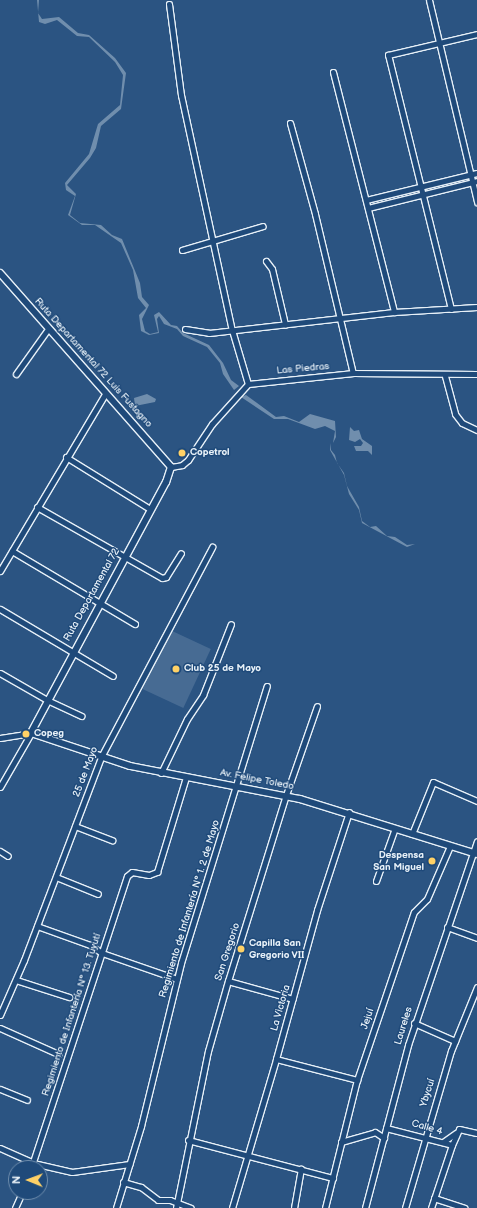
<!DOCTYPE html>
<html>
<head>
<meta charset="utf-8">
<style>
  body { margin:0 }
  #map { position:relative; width:477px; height:1208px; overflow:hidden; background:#2b5482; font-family:"Balsamiq Sans",sans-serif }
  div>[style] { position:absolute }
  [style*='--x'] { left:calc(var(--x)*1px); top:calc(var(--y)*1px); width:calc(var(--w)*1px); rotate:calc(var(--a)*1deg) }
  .green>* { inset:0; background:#476b93; transform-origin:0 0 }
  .water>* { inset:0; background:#708ead }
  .roads { filter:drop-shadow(1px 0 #e8f1f8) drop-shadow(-1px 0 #e8f1f8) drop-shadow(0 1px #e8f1f8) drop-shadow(0 -1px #e8f1f8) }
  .minor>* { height:5px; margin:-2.5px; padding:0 2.5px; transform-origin:2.5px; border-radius:2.5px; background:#1f4a7a }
  .major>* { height:6px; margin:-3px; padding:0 3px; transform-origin:3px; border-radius:3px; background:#1f4a7a }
  .dots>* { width:11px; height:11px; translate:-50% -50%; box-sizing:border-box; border:2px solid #1f4a7a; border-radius:50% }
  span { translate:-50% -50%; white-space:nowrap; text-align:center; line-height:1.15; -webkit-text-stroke:3px #1f4a7a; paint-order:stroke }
  .street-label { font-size:10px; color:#e8f1f8 }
  .poi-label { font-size:10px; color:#e8f1f8; font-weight:700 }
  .left { translate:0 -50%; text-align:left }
  .right { translate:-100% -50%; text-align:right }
  .north { position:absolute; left:8px; top:1160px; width:40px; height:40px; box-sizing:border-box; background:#1f4a7a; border:1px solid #6f8dac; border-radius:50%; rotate:271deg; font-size:11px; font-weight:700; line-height:16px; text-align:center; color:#e8f1f8 }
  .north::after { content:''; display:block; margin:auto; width:14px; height:18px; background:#ffd166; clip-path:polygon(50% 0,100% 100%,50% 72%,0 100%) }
</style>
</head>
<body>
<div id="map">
  <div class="green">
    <div style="left:170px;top:630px;width:45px;height:65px;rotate:25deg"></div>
  </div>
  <div class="water">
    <div style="clip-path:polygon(37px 0,39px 0,38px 13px,42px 19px,59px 17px,78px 33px,89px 35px,115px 58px,126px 73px,121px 109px,101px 126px,96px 148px,90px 158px,67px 185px,76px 194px,70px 215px,80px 223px,101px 225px,112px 235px,122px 239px,140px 283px,142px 297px,149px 305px,142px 319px,145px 331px,150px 334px,158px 332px,154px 315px,159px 312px,171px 325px,177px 326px,183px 333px,209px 345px,223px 363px,231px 380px,239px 386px,234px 390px,223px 374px,220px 363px,207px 347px,183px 336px,177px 329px,164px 324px,159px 316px,157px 319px,159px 333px,149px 335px,141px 331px,139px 315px,146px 308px,138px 298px,133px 270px,121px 243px,95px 225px,82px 225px,68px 215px,75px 196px,66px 190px,65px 183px,89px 154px,98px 124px,120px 105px,123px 75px,115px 62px,89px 37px,77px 36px,57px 20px,45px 24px,39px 22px)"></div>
    <div style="clip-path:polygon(147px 394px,156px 399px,155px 402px,135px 406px,134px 398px)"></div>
    <div style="clip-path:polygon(246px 395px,276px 417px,284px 416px,299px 422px,310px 414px,335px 421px,336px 437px,333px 443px,335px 431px,325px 426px,315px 429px,288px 419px,274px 419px,241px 397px)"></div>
    <div style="clip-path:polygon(350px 427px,354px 431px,359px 430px,362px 439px,372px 446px,372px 455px,368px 451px,356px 451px,354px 446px,361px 446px,363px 443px,360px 439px,355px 442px,349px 440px)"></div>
    <div style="clip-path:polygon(331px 443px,331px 450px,335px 455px,337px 463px,344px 473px,347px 486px,359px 507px,362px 521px,370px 527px,376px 526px,387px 536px,395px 537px,407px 545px,415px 544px,407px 547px,362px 523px,359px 510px,349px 494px,344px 475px,330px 450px)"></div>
  </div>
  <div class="roads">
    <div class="minor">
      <div style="--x:429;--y:0;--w:208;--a:76.6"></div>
      <div style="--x:169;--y:4;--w:92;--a:82.5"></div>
      <div style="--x:181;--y:95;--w:240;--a:77.8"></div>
      <div style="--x:232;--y:330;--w:56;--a:73.5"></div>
      <div style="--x:333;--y:72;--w:248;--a:75.7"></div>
      <div style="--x:290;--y:123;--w:94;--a:74.6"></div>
      <div style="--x:315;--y:214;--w:163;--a:76.6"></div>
      <div style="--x:366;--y:200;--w:114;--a:-13.7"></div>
      <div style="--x:368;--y:208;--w:112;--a:-13.9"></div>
      <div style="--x:182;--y:250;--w:84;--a:-16.5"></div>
      <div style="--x:266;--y:261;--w:10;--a:53"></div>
      <div style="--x:272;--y:269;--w:57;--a:76.7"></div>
      <div style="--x:451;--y:309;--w:262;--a:-103.9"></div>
      <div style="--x:388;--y:55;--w:91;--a:-13.3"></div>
      <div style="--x:185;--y:329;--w:24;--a:9"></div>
      <div style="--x:209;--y:333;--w:186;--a:-6.5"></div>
      <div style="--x:394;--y:312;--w:83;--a:-3.4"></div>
      <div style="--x:16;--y:374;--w:55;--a:-54.6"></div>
      <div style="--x:445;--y:376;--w:39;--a:75"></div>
      <div style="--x:455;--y:414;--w:11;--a:52"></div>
      <div style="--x:462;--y:423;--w:17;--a:25"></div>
      <div style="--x:66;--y:457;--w:99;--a:31.8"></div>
      <div style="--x:171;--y:467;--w:11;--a:-10"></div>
      <div style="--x:182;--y:465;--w:8;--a:-40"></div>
      <div style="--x:188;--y:460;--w:43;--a:-56.3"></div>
      <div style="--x:212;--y:424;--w:54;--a:-48"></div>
      <div style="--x:248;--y:384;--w:106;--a:-6"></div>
      <div style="--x:353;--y:373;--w:124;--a:0.5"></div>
      <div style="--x:37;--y:507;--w:144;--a:29.6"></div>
      <div style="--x:162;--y:578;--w:4;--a:-14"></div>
      <div style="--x:166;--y:577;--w:28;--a:-58"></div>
      <div style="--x:12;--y:551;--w:143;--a:30.7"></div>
      <div style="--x:0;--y:571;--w:206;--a:-59.3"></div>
      <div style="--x:0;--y:609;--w:131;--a:30.7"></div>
      <div style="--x:0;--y:673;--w:54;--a:29.9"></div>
      <div style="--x:47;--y:700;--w:38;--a:25"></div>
      <div style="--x:0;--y:738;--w:31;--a:-9"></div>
      <div style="--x:161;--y:773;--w:60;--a:-64.3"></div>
      <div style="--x:187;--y:719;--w:29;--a:-56"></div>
      <div style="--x:203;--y:695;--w:76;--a:-68.5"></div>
      <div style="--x:0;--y:787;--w:62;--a:-60.1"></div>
      <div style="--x:75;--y:826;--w:40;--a:21"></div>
      <div style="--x:412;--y:834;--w:56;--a:-68"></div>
      <div style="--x:433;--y:782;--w:48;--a:23.4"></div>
      <div style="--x:0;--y:851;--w:9;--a:32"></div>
      <div style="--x:56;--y:877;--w:45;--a:22"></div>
      <div style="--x:376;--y:881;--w:56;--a:-70.3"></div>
      <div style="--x:37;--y:926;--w:56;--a:19.7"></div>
      <div style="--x:90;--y:945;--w:14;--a:34"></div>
      <div style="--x:102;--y:953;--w:79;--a:19.1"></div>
      <div style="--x:447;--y:927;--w:32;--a:20"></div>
      <div style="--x:16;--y:980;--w:56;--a:17.8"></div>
      <div style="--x:228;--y:981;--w:67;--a:15.5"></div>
      <div style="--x:0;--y:1015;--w:60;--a:-66.4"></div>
      <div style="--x:24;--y:960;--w:217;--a:-69.2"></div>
      <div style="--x:101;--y:757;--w:238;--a:-62.1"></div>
      <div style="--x:414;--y:1023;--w:45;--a:23.7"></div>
      <div style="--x:0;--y:1028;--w:64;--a:24.1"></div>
      <div style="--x:276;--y:1059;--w:84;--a:14.5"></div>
      <div style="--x:0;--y:1089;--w:29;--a:22"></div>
      <div style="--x:386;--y:1128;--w:68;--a:14.4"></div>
      <div style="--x:452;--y:1145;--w:17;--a:-66"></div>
      <div style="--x:459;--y:1129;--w:18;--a:13"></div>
      <div style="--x:188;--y:1140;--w:150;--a:14.7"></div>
      <div style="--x:341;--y:1142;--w:35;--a:-16"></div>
      <div style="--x:375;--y:1132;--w:11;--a:34"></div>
      <div style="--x:443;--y:1142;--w:16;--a:-35"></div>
      <div style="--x:0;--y:1148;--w:36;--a:24"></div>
      <div style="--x:33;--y:1163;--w:40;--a:13"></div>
      <div style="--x:72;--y:1172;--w:58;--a:-8"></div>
      <div style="--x:31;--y:1168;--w:307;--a:-71.8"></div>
      <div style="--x:127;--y:876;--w:6;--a:-39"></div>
      <div style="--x:132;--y:872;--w:17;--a:10"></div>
      <div style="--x:149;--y:875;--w:9;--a:-21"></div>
      <div style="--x:157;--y:872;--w:99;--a:-73"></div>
      <div style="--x:123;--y:1182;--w:19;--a:16"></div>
      <div style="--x:141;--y:1187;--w:21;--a:37"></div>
      <div style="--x:158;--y:1200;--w:12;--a:0"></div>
      <div style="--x:170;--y:1200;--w:22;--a:21"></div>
      <div style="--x:434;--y:1198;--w:32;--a:18"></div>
      <div style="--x:15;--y:1208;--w:17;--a:-66"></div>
      <div style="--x:116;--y:1208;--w:86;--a:-73"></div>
      <div style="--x:141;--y:1126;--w:168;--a:-76.2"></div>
      <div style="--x:181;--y:963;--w:290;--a:-72.8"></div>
      <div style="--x:176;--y:1208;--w:160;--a:-78.5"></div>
      <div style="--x:208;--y:1051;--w:73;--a:-74.1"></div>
      <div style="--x:228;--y:981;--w:195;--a:-72.7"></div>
      <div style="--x:286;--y:795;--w:94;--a:-70.8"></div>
      <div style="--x:232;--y:1208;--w:155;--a:-73.5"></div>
      <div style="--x:276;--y:1059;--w:155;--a:-74.6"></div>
      <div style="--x:317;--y:910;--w:103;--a:-71.9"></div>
      <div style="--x:294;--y:1208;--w:40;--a:-80"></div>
      <div style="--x:325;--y:1208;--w:132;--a:-76"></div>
      <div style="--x:357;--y:1080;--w:177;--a:-71.3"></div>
      <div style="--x:414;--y:912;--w:18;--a:-45"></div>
      <div style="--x:427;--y:899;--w:58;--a:-66.5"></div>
      <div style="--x:365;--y:1208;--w:169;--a:-75.2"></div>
      <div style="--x:408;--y:1045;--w:215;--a:-71.3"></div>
      <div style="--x:405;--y:1208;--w:164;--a:-73.7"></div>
      <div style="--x:451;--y:1051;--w:69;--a:-67.9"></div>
      <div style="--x:431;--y:1208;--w:66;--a:-71.6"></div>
    </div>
    <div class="major">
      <div style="--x:0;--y:273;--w:259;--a:48.6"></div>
      <div style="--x:171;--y:467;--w:16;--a:108"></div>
      <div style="--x:166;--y:482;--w:285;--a:118.3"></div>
      <div style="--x:31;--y:733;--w:104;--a:18.4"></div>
      <div style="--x:130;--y:766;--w:173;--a:11"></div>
      <div style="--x:300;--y:799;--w:185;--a:17.3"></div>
    </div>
  </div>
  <div class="dots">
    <div style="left:182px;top:453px;background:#ffd166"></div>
    <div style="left:176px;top:669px;background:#ffd166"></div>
    <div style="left:26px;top:734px;background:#ffd166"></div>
    <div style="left:432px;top:861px;background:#ffd166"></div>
    <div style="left:241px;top:949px;background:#ffd166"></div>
  </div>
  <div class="street-label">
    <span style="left:93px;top:363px;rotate:48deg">Ruta Departamental 72 Luis Fustagno</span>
    <span style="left:303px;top:369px;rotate:-5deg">Las Piedras</span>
    <span style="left:92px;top:595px;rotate:-61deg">Ruta Departamental 72</span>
    <span style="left:86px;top:772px;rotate:-69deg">25 de Mayo</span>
    <span style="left:257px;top:780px;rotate:11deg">Av. Felipe Toledo</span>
    <span style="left:190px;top:909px;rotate:-73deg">Regimiento de Infantería N° 1. 2 de Mayo</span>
    <span style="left:228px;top:952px;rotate:-72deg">San Gregorio</span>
    <span style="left:281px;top:1008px;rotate:-74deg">La Victoria</span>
    <span style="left:72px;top:1015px;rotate:-72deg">Regimiento de Infantería N° 13. Tuyutí</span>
    <span style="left:368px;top:1019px;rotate:-72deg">Jejuí</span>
    <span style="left:404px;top:1026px;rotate:-73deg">Laureles</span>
    <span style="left:428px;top:1093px;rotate:-72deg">Ybycuí</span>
    <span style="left:427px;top:1128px;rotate:16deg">Calle 4</span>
  </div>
  <div class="poi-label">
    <span class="left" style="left:190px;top:453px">Copetrol</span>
    <span class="left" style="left:184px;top:669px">Club 25 de Mayo</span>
    <span class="left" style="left:34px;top:734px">Copeg</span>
    <span class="right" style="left:424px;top:861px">Despensa<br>San Miguel</span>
    <span class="left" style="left:249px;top:949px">Capilla San<br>Gregorio VII</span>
  </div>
  <div class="north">N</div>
</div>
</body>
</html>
